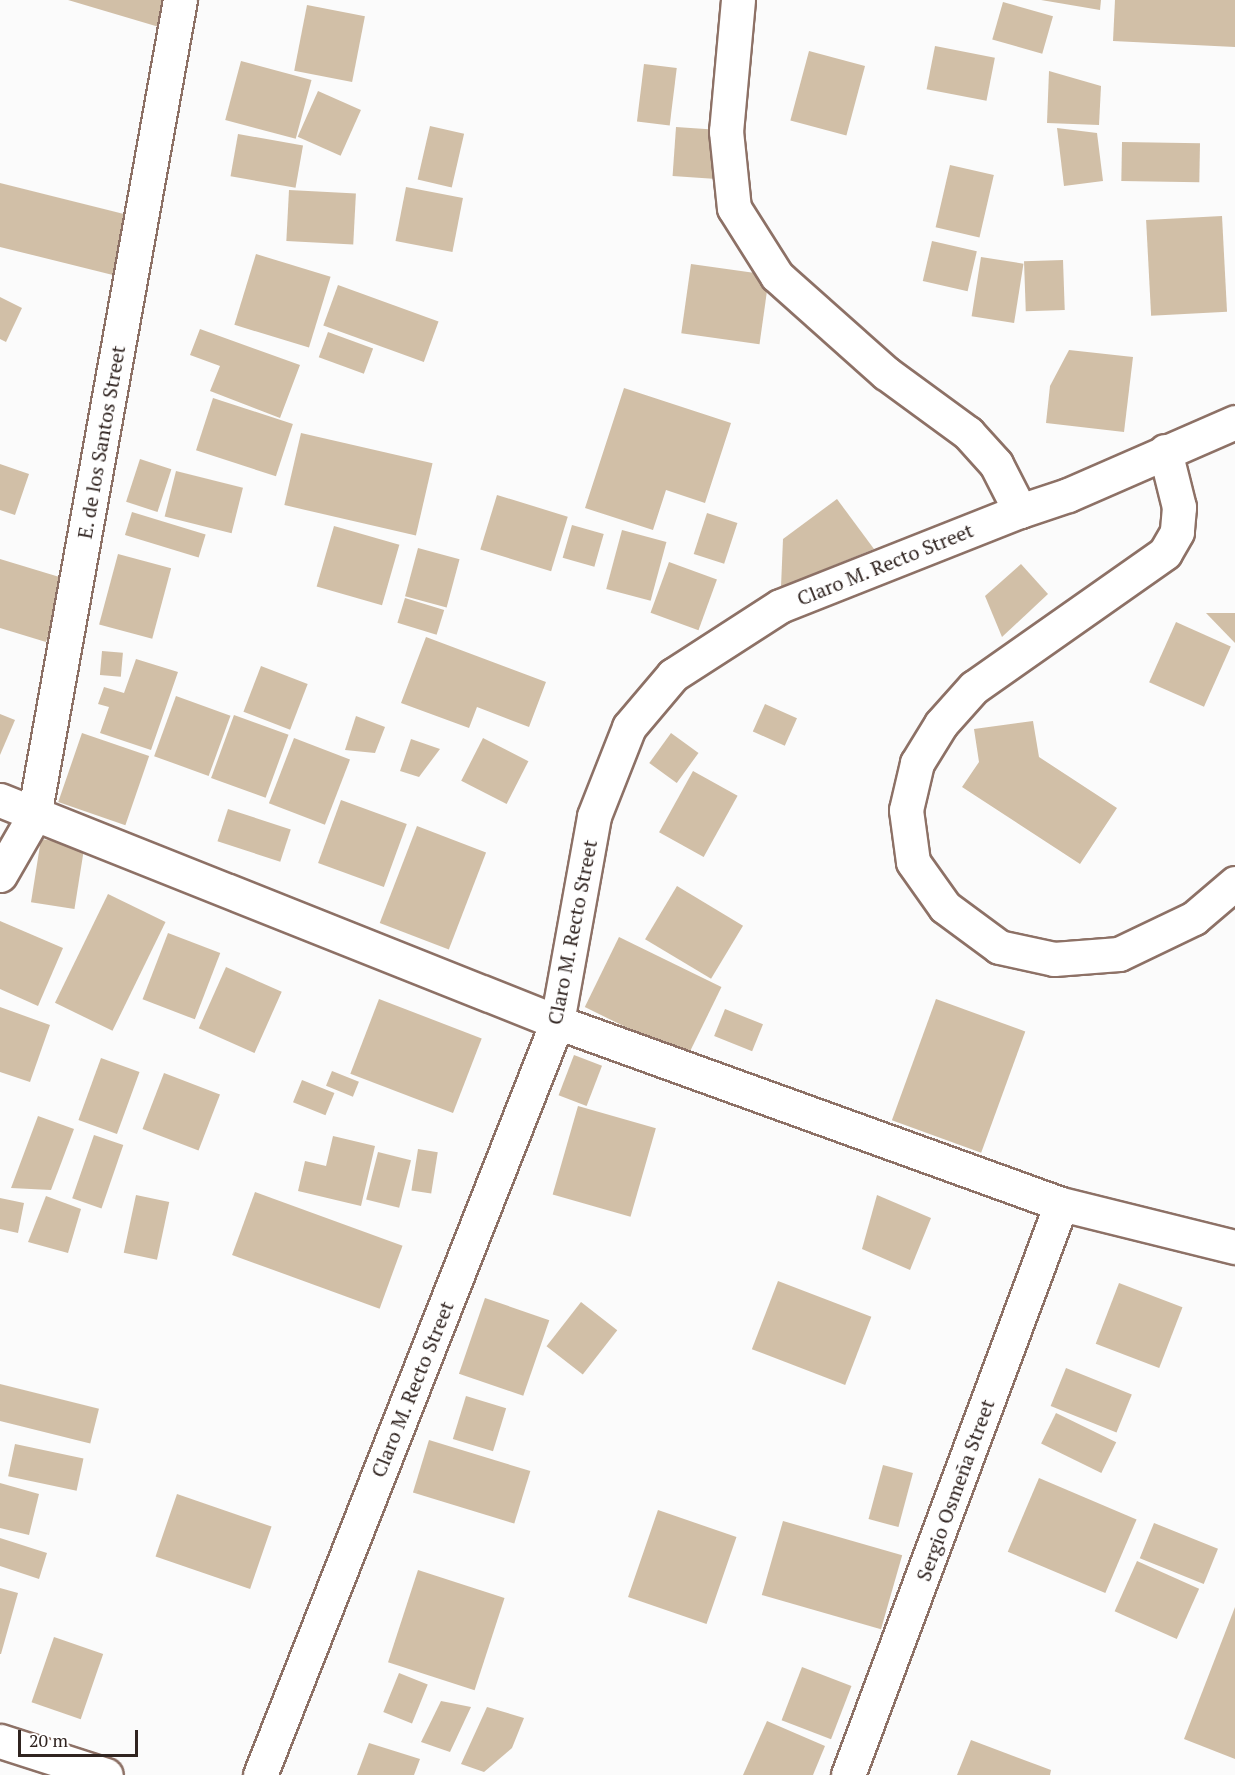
<!DOCTYPE html>
<html>
<head>
<meta charset="utf-8">
<style>
  body { margin:0 }
  #map { position:relative; width:1235px; height:1775px; overflow:hidden; background:#fbfbfb; font-family:"PT Serif",serif }
  div>[style] { position:absolute }
  [style*='--x'] { left:calc(var(--x)*1px); top:calc(var(--y)*1px); width:calc(var(--w)*1px); rotate:calc(var(--a)*1deg) }
  .building>* { inset:0; background:#d1bfa7; transform-origin:0 0 }
  .roads { filter:drop-shadow(2px 0 #8d7166) drop-shadow(-2px 0 #8d7166) drop-shadow(0 2px #8d7166) drop-shadow(0 -2px #8d7166) }
  .street>* { height:33px; margin:-16.5px; padding:0 16.5px; transform-origin:16.5px; border-radius:16.5px; background:#fff }
  span { translate:-50% -50%; white-space:nowrap; text-align:center; line-height:1.15; -webkit-text-stroke:4.5px #fff; paint-order:stroke }
  .street-label { font-size:20px; color:#302420 }
  .scale { position:absolute; left:18px; top:1730px; width:120px; height:27px; box-sizing:border-box; border:3px solid #302420; border-top:0; padding-left:8px; font-size:18px; line-height:21px; white-space:nowrap; color:#302420; -webkit-text-stroke:4px #fff; paint-order:stroke }
</style>
</head>
<body>
<div id="map">
  <div class="building">
    <div style="clip-path:polygon(68px 0,167px 0,159px 27px)"></div>
    <div style="clip-path:polygon(1041px 0,1101px 0,1100px 10px)"></div>
    <div style="clip-path:polygon(1115px 0,1235px 0,1235px 47px,1113px 41px)"></div>
    <div style="left:1003px;top:2px;width:52px;height:39px;rotate:16deg"></div>
    <div style="left:307px;top:5px;width:59px;height:67px;rotate:11deg"></div>
    <div style="left:935px;top:46px;width:61px;height:44px;rotate:11deg"></div>
    <div style="left:809px;top:51px;width:58px;height:72px;rotate:15deg"></div>
    <div style="left:241px;top:61px;width:73px;height:61px;rotate:15deg"></div>
    <div style="left:644px;top:64px;width:33px;height:58px;rotate:7deg"></div>
    <div style="clip-path:polygon(1049px 71px,1101px 86px,1099px 125px,1047px 123px)"></div>
    <div style="left:318px;top:91px;width:47px;height:50px;rotate:24deg"></div>
    <div style="left:430px;top:126px;width:35px;height:55px;rotate:13deg"></div>
    <div style="left:676px;top:127px;width:44px;height:49px;rotate:4deg"></div>
    <div style="clip-path:polygon(1057px 128px,1097px 133px,1103px 181px,1064px 186px)"></div>
    <div style="left:238px;top:134px;width:66px;height:43px;rotate:10deg"></div>
    <div style="left:1122px;top:142px;width:78px;height:39px;rotate:1deg"></div>
    <div style="left:950px;top:165px;width:45px;height:64px;rotate:13deg"></div>
    <div style="left:0;top:183px;width:138px;height:62px;rotate:14deg"></div>
    <div style="left:406px;top:187px;width:58px;height:55px;rotate:11deg"></div>
    <div style="left:289px;top:190px;width:67px;height:51px;rotate:3deg"></div>
    <div style="left:1222px;top:216px;width:96px;height:76px;rotate:87deg"></div>
    <div style="left:932px;top:241px;width:46px;height:41px;rotate:13deg"></div>
    <div style="left:256px;top:254px;width:78px;height:74px;rotate:17deg"></div>
    <div style="left:981px;top:257px;width:43px;height:60px;rotate:9deg"></div>
    <div style="left:1063px;top:260px;width:50px;height:39px;rotate:88deg"></div>
    <div style="left:691px;top:264px;width:79px;height:70px;rotate:8deg"></div>
    <div style="left:338px;top:285px;width:107px;height:43px;rotate:20deg"></div>
    <div style="clip-path:polygon(0 297px,22px 308px,6px 342px,0 339px)"></div>
    <div style="clip-path:polygon(200px 329px,300px 365px,280px 418px,210px 391px,220px 366px,190px 355px)"></div>
    <div style="left:328px;top:332px;width:48px;height:27px;rotate:20deg"></div>
    <div style="clip-path:polygon(1069px 350px,1133px 357px,1124px 432px,1046px 423px,1050px 386px)"></div>
    <div style="clip-path:polygon(624px 388px,731px 423px,705px 503px,666px 490px,653px 530px,585px 508px)"></div>
    <div style="left:213px;top:398px;width:84px;height:55px;rotate:18deg"></div>
    <div style="left:301px;top:433px;width:135px;height:74px;rotate:13deg"></div>
    <div style="left:140px;top:459px;width:33px;height:45px;rotate:18deg"></div>
    <div style="clip-path:polygon(0 464px,29px 474px,15px 515px,0 510px)"></div>
    <div style="left:176px;top:471px;width:69px;height:47px;rotate:14deg"></div>
    <div style="left:497px;top:495px;width:74px;height:57px;rotate:17deg"></div>
    <div style="clip-path:polygon(837px 499px,874px 549px,781px 587px,783px 539px)"></div>
    <div style="left:132px;top:512px;width:77px;height:24px;rotate:17deg"></div>
    <div style="left:707px;top:513px;width:32px;height:43px;rotate:18deg"></div>
    <div style="left:572px;top:525px;width:33px;height:34px;rotate:16deg"></div>
    <div style="left:334px;top:526px;width:68px;height:63px;rotate:16deg"></div>
    <div style="left:622px;top:530px;width:46px;height:61px;rotate:15deg"></div>
    <div style="left:418px;top:548px;width:43px;height:50px;rotate:15deg"></div>
    <div style="left:118px;top:554px;width:55px;height:73px;rotate:15deg"></div>
    <div style="clip-path:polygon(0 559px,66px 579px,46px 642px,0 628px)"></div>
    <div style="left:669px;top:562px;width:51px;height:54px;rotate:20deg"></div>
    <div style="clip-path:polygon(1021px 564px,1048px 594px,1002px 637px,985px 596px)"></div>
    <div style="left:405px;top:598px;width:41px;height:26px;rotate:17deg"></div>
    <div style="clip-path:polygon(1206px 613px,1235px 613px,1235px 643px)"></div>
    <div style="left:1176px;top:622px;width:60px;height:66px;rotate:24deg"></div>
    <div style="clip-path:polygon(426px 637px,546px 682px,529px 727px,477px 707px,469px 728px,401px 703px)"></div>
    <div style="left:102px;top:651px;width:21px;height:24px;rotate:5deg"></div>
    <div style="clip-path:polygon(136px 659px,178px 672px,151px 750px,100px 733px,109px 707px,98px 704px,104px 687px,124px 693px)"></div>
    <div style="left:261px;top:666px;width:50px;height:49px;rotate:21deg"></div>
    <div style="left:176px;top:696px;width:58px;height:64px;rotate:20deg"></div>
    <div style="left:765px;top:704px;width:35px;height:30px;rotate:24deg"></div>
    <div style="clip-path:polygon(0 714px,15px 720px,0 755px)"></div>
    <div style="left:234px;top:715px;width:58px;height:67px;rotate:20deg"></div>
    <div style="clip-path:polygon(356px 716px,385px 727px,375px 753px,345px 750px)"></div>
    <div style="clip-path:polygon(1033px 721px,1039px 757px,1117px 808px,1080px 864px,962px 787px,979px 762px,974px 729px)"></div>
    <div style="left:82px;top:733px;width:71px;height:73px;rotate:19deg"></div>
    <div style="left:671px;top:733px;width:34px;height:37px;rotate:36deg"></div>
    <div style="left:294px;top:738px;width:60px;height:70px;rotate:21deg"></div>
    <div style="left:483px;top:738px;width:51px;height:48px;rotate:27deg"></div>
    <div style="clip-path:polygon(411px 739px,440px 749px,419px 777px,400px 771px)"></div>
    <div style="left:693px;top:771px;width:51px;height:70px;rotate:29deg"></div>
    <div style="left:341px;top:800px;width:70px;height:67px;rotate:20deg"></div>
    <div style="left:228px;top:809px;width:66px;height:34px;rotate:18deg"></div>
    <div style="left:417px;top:826px;width:74px;height:104px;rotate:21deg"></div>
    <div style="left:41px;top:839px;width:44px;height:64px;rotate:9deg"></div>
    <div style="left:677px;top:886px;width:77px;height:62px;rotate:31deg"></div>
    <div style="left:108px;top:894px;width:64px;height:121px;rotate:26deg"></div>
    <div style="clip-path:polygon(0 921px,63px 948px,38px 1006px,0 989px)"></div>
    <div style="left:168px;top:933px;width:56px;height:71px;rotate:21deg"></div>
    <div style="left:619px;top:937px;width:114px;height:78px;rotate:26deg"></div>
    <div style="left:226px;top:967px;width:61px;height:67px;rotate:24deg"></div>
    <div style="left:379px;top:999px;width:110px;height:80px;rotate:21deg"></div>
    <div style="left:936px;top:999px;width:95px;height:129px;rotate:20deg"></div>
    <div style="clip-path:polygon(0 1007px,50px 1025px,30px 1082px,0 1072px)"></div>
    <div style="left:725px;top:1009px;width:41px;height:29px;rotate:22deg"></div>
    <div style="left:574px;top:1055px;width:30px;height:43px;rotate:21deg"></div>
    <div style="left:101px;top:1058px;width:41px;height:66px;rotate:20deg"></div>
    <div style="left:332px;top:1071px;width:29px;height:16px;rotate:22deg"></div>
    <div style="left:164px;top:1073px;width:60px;height:60px;rotate:21deg"></div>
    <div style="left:302px;top:1080px;width:35px;height:24px;rotate:22deg"></div>
    <div style="left:578px;top:1106px;width:81px;height:92px;rotate:16deg"></div>
    <div style="clip-path:polygon(38px 1116px,74px 1129px,51px 1190px,11px 1188px)"></div>
    <div style="left:94px;top:1135px;width:31px;height:67px;rotate:19deg"></div>
    <div style="clip-path:polygon(333px 1136px,375px 1146px,361px 1206px,298px 1191px,305px 1161px,326px 1166px)"></div>
    <div style="left:418px;top:1149px;width:20px;height:42px;rotate:9deg"></div>
    <div style="left:378px;top:1152px;width:34px;height:49px;rotate:14deg"></div>
    <div style="left:255px;top:1192px;width:157px;height:67px;rotate:20deg"></div>
    <div style="left:136px;top:1195px;width:34px;height:59px;rotate:12deg"></div>
    <div style="clip-path:polygon(877px 1195px,931px 1218px,910px 1270px,862px 1249px)"></div>
    <div style="clip-path:polygon(46px 1196px,81px 1209px,68px 1253px,28px 1242px)"></div>
    <div style="clip-path:polygon(0 1198px,24px 1203px,18px 1233px,0 1229px)"></div>
    <div style="left:778px;top:1281px;width:100px;height:73px;rotate:21deg"></div>
    <div style="left:1119px;top:1283px;width:68px;height:65px;rotate:21deg"></div>
    <div style="left:485px;top:1298px;width:68px;height:80px;rotate:19deg"></div>
    <div style="left:581px;top:1302px;width:46px;height:56px;rotate:38deg"></div>
    <div style="left:1066px;top:1368px;width:71px;height:41px;rotate:22deg"></div>
    <div style="left:0;top:1384px;width:102px;height:36px;rotate:14deg"></div>
    <div style="left:466px;top:1396px;width:42px;height:45px;rotate:17deg"></div>
    <div style="left:1056px;top:1413px;width:67px;height:34px;rotate:26deg"></div>
    <div style="left:429px;top:1440px;width:106px;height:55px;rotate:17deg"></div>
    <div style="left:15px;top:1444px;width:70px;height:33px;rotate:12deg"></div>
    <div style="left:883px;top:1465px;width:31px;height:56px;rotate:15deg"></div>
    <div style="left:1039px;top:1478px;width:106px;height:80px;rotate:23deg"></div>
    <div style="clip-path:polygon(0 1483px,39px 1494px,29px 1535px,0 1528px)"></div>
    <div style="left:177px;top:1494px;width:100px;height:66px;rotate:19deg"></div>
    <div style="left:658px;top:1510px;width:83px;height:92px;rotate:19deg"></div>
    <div style="left:783px;top:1521px;width:124px;height:77px;rotate:16deg"></div>
    <div style="left:1154px;top:1523px;width:69px;height:38px;rotate:22deg"></div>
    <div style="clip-path:polygon(0 1538px,47px 1553px,39px 1579px,0 1566px)"></div>
    <div style="left:1137px;top:1561px;width:68px;height:55px;rotate:24deg"></div>
    <div style="left:418px;top:1570px;width:91px;height:97px;rotate:18deg"></div>
    <div style="clip-path:polygon(0 1588px,18px 1593px,1px 1654px,0 1654px)"></div>
    <div style="clip-path:polygon(1235px 1607px,1235px 1759px,1184px 1739px)"></div>
    <div style="left:54px;top:1637px;width:52px;height:69px;rotate:19deg"></div>
    <div style="left:802px;top:1667px;width:53px;height:57px;rotate:21deg"></div>
    <div style="left:399px;top:1673px;width:31px;height:42px;rotate:22deg"></div>
    <div style="clip-path:polygon(441px 1701px,471px 1707px,450px 1752px,421px 1742px)"></div>
    <div style="clip-path:polygon(487px 1707px,524px 1718px,512px 1748px,484px 1772px,461px 1764px)"></div>
    <div style="clip-path:polygon(767px 1721px,825px 1746px,813px 1775px,743px 1775px)"></div>
    <div style="clip-path:polygon(971px 1740px,1051px 1770px,1050px 1775px,957px 1775px)"></div>
    <div style="clip-path:polygon(369px 1743px,420px 1759px,414px 1775px,357px 1775px)"></div>
  </div>
  <div class="roads">
    <div class="street">
      <div style="--x:738;--y:0;--w:132;--a:95.2"></div>
      <div style="--x:726;--y:131;--w:77;--a:84.1"></div>
      <div style="--x:734;--y:208;--w:80;--a:57.7"></div>
      <div style="--x:777;--y:276;--w:146;--a:41.7"></div>
      <div style="--x:886;--y:373;--w:102;--a:36.2"></div>
      <div style="--x:968;--y:433;--w:42;--a:47.9"></div>
      <div style="--x:996;--y:464;--w:53;--a:62.9"></div>
      <div style="--x:1165;--y:451;--w:58;--a:76"></div>
      <div style="--x:1179;--y:507;--w:25;--a:95"></div>
      <div style="--x:1177;--y:532;--w:24;--a:120"></div>
      <div style="--x:1165;--y:553;--w:233;--a:144.9"></div>
      <div style="--x:974;--y:687;--w:50;--a:131.7"></div>
      <div style="--x:941;--y:724;--w:46;--a:121.6"></div>
      <div style="--x:917;--y:763;--w:48;--a:103.2"></div>
      <div style="--x:906;--y:810;--w:52;--a:82.3"></div>
      <div style="--x:913;--y:862;--w:55;--a:54.6"></div>
      <div style="--x:945;--y:907;--w:67;--a:36.5"></div>
      <div style="--x:999;--y:947;--w:56;--a:12.3"></div>
      <div style="--x:1054;--y:959;--w:65;--a:-4.4"></div>
      <div style="--x:1119;--y:954;--w:83;--a:-25.6"></div>
      <div style="--x:1194;--y:918;--w:54;--a:-40.5"></div>
      <div style="--x:0;--y:800;--w:600;--a:21.73"></div>
      <div style="--x:557;--y:1022;--w:536;--a:19.86"></div>
      <div style="--x:1061;--y:1204;--w:179;--a:13.9"></div>
      <div style="--x:0;--y:875;--w:68;--a:-60"></div>
      <div style="--x:34;--y:816;--w:829;--a:-79.86"></div>
      <div style="--x:0;--y:1741;--w:111;--a:17.8"></div>
      <div style="--x:260;--y:1775;--w:809;--a:-68.47"></div>
      <div style="--x:557;--y:1022;--w:209;--a:-79.8"></div>
      <div style="--x:594;--y:816;--w:96;--a:-68.5"></div>
      <div style="--x:629;--y:727;--w:68;--a:-49.8"></div>
      <div style="--x:673;--y:675;--w:127;--a:-32.8"></div>
      <div style="--x:780;--y:606;--w:258;--a:-21.6"></div>
      <div style="--x:1020;--y:511;--w:51;--a:-18.4"></div>
      <div style="--x:1068;--y:495;--w:182;--a:-23.6"></div>
      <div style="--x:848;--y:1775;--w:609;--a:-69.54"></div>
    </div>
  </div>
  <div class="street-label">
    <span style="left:101px;top:442px;rotate:-80deg">E. de los Santos Street</span>
    <span style="left:885px;top:564px;rotate:-22deg">Claro M. Recto Street</span>
    <span style="left:572px;top:932px;rotate:-79deg">Claro M. Recto Street</span>
    <span style="left:412px;top:1389px;rotate:-68deg">Claro M. Recto Street</span>
    <span style="left:955px;top:1490px;rotate:-70deg">Sergio Osmeña Street</span>
  </div>
  <div class="scale">20 m</div>
</div>
</body>
</html>
